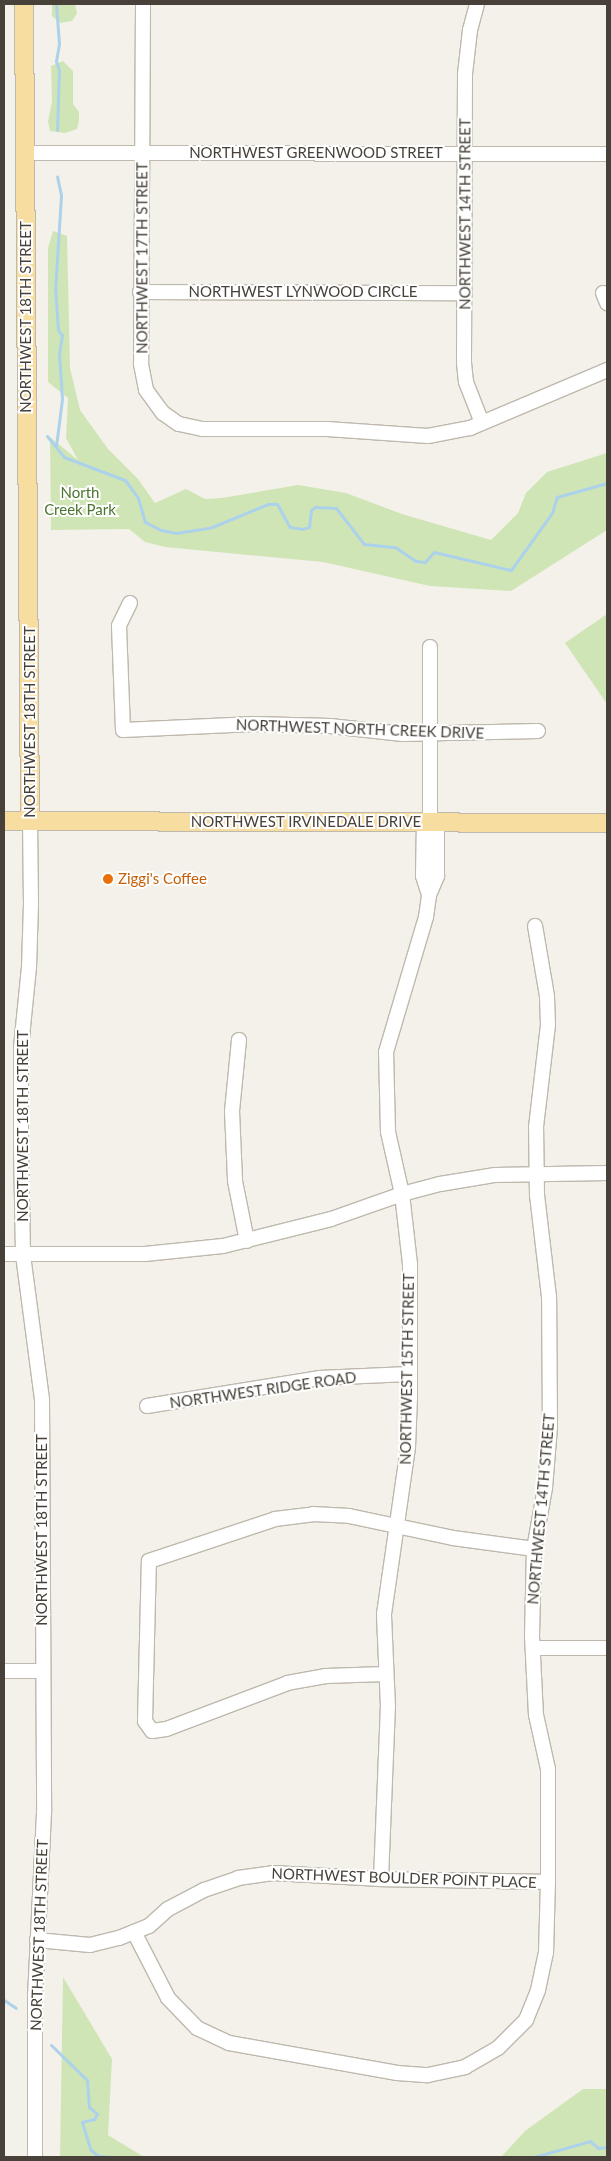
<!DOCTYPE html>
<html>
<head>
<meta charset="utf-8">
<style>
  body { margin:0 }
  #map { position:relative; width:611px; height:2161px; overflow:hidden; background:#f4f1ea; font-family:Lato,sans-serif }
  div>[style] { position:absolute }
  [style*='--x'] { left:calc(var(--x)*1px); top:calc(var(--y)*1px); width:calc(var(--w)*1px); rotate:calc(var(--a)*1deg) }
  .green>* { inset:0; background:#d0e5b6 }
  .stream>* { height:3px; margin:-1.5px; padding:0 1.5px; transform-origin:1.5px; border-radius:1.5px; background:#acd2eb }
  .roads { filter:drop-shadow(1px 0 #bfb8ad) drop-shadow(-1px 0 #bfb8ad) drop-shadow(0 1px #bfb8ad) drop-shadow(0 -1px #bfb8ad) }
  .minor>* { height:14px; margin:-7px; padding:0 7px; transform-origin:7px; border-radius:7px; background:#fff }
  .major>* { height:18px; margin:-9px; padding:0 9px; transform-origin:9px; border-radius:9px; background:#f7dda0 }
  .dots>* { width:14px; height:14px; translate:-50% -50%; box-sizing:border-box; border:2px solid #fff; border-radius:50% }
  span { translate:-50% -50%; white-space:nowrap; text-align:center; line-height:1.15; -webkit-text-stroke:4px #fff; paint-order:stroke }
  .street-label { font-size:15px; color:#474139 }
  .park-label { font-size:15px; color:#4b7530 }
  .food-label { font-size:15px; color:#c56008 }
  .left { translate:0 -50%; text-align:left }
  .frame { position:absolute; inset:0; border:5px solid #474139; pointer-events:none }
</style>
</head>
<body>
<div id="map">
  <div class="green">
    <div style="clip-path:polygon(52px 4px,75px 4px,77px 13px,72px 21px,60px 23px,52px 16px)"></div>
    <div style="clip-path:polygon(63px 61px,73px 71px,73px 104px,79px 112px,79px 121px,77px 129px,65px 133px,50px 131px,48px 121px,52px 102px,51px 66px)"></div>
    <div style="clip-path:polygon(53px 231px,67px 236px,70px 368px,80px 410px,108px 449px,138px 479px,155px 503px,186px 489px,205px 499px,222px 498px,298px 485px,346px 493px,402px 514px,491px 540px,518px 513px,526px 493px,547px 472px,607px 453px,607px 530px,511px 591px,430px 586px,323px 562px,165px 547px,145px 542px,129px 529px,51px 530px,50px 437px,78px 460px,66px 438px,68px 398px,48px 382px,48px 248px)"></div>
    <div style="clip-path:polygon(607px 614px,607px 704px,565px 643px)"></div>
    <div style="clip-path:polygon(63px 1977px,112px 2059px,108px 2135px,144px 2157px,60px 2157px)"></div>
    <div style="clip-path:polygon(583px 2089px,607px 2089px,607px 2157px,501px 2157px,525px 2131px)"></div>
  </div>
  <div class="stream">
    <div style="--x:56;--y:4;--w:40;--a:85.7"></div>
    <div style="--x:59;--y:44;--w:17;--a:100"></div>
    <div style="--x:56;--y:61;--w:9;--a:72"></div>
    <div style="--x:59;--y:70;--w:60;--a:91.9"></div>
    <div style="--x:47;--y:436;--w:27;--a:51"></div>
    <div style="--x:64;--y:457;--w:65;--a:20.7"></div>
    <div style="--x:125;--y:480;--w:22;--a:54"></div>
    <div style="--x:138;--y:498;--w:25;--a:74"></div>
    <div style="--x:145;--y:522;--w:18;--a:27"></div>
    <div style="--x:161;--y:530;--w:15;--a:11"></div>
    <div style="--x:176;--y:533;--w:36;--a:-9"></div>
    <div style="--x:212;--y:527;--w:61;--a:-22.3"></div>
    <div style="--x:268;--y:504;--w:9;--a:0"></div>
    <div style="--x:277;--y:504;--w:26;--a:61"></div>
    <div style="--x:290;--y:527;--w:12;--a:9"></div>
    <div style="--x:302;--y:529;--w:7;--a:-16"></div>
    <div style="--x:309;--y:527;--w:17;--a:-83"></div>
    <div style="--x:311;--y:510;--w:5;--a:-37"></div>
    <div style="--x:315;--y:507;--w:21;--a:3"></div>
    <div style="--x:336;--y:508;--w:46;--a:52.1"></div>
    <div style="--x:364;--y:544;--w:31;--a:6"></div>
    <div style="--x:395;--y:547;--w:25;--a:34"></div>
    <div style="--x:416;--y:561;--w:9;--a:6"></div>
    <div style="--x:425;--y:562;--w:13;--a:-48"></div>
    <div style="--x:434;--y:552;--w:79;--a:13.2"></div>
    <div style="--x:511;--y:570;--w:70;--a:-54.3"></div>
    <div style="--x:552;--y:513;--w:17;--a:-73"></div>
    <div style="--x:557;--y:497;--w:52;--a:-15.6"></div>
    <div style="--x:56;--y:446;--w:47;--a:-82.7"></div>
    <div style="--x:62;--y:399;--w:45;--a:-93.8"></div>
    <div style="--x:59;--y:354;--w:19;--a:-81"></div>
    <div style="--x:62;--y:335;--w:6;--a:-129"></div>
    <div style="--x:58;--y:330;--w:39;--a:-94"></div>
    <div style="--x:55;--y:291;--w:96;--a:-86.4"></div>
    <div style="--x:61;--y:195;--w:19;--a:-102"></div>
    <div style="--x:4;--y:2000;--w:14;--a:34"></div>
    <div style="--x:51;--y:2045;--w:50;--a:44.2"></div>
    <div style="--x:87;--y:2080;--w:27;--a:86"></div>
    <div style="--x:89;--y:2107;--w:11;--a:41"></div>
    <div style="--x:97;--y:2114;--w:6;--a:121"></div>
    <div style="--x:94;--y:2119;--w:12;--a:166"></div>
    <div style="--x:82;--y:2122;--w:28;--a:73"></div>
    <div style="--x:90;--y:2149;--w:11;--a:41"></div>
    <div style="--x:98;--y:2156;--w:14;--a:4"></div>
    <div style="--x:534;--y:2157;--w:58;--a:-15.9"></div>
    <div style="--x:590;--y:2141;--w:11;--a:41"></div>
    <div style="--x:598;--y:2148;--w:9;--a:-6"></div>
  </div>
  <div class="roads">
    <div class="minor">
      <div style="--x:143;--y:4;--w:360;--a:90.3"></div>
      <div style="--x:141;--y:364;--w:26;--a:79"></div>
      <div style="--x:146;--y:390;--w:29;--a:54"></div>
      <div style="--x:163;--y:413;--w:19;--a:35"></div>
      <div style="--x:179;--y:424;--w:24;--a:12"></div>
      <div style="--x:202;--y:429;--w:125;--a:0"></div>
      <div style="--x:327;--y:429;--w:101;--a:4"></div>
      <div style="--x:428;--y:436;--w:43;--a:-10.8"></div>
      <div style="--x:470;--y:428;--w:149;--a:-22.9"></div>
      <div style="--x:477;--y:4;--w:27;--a:105"></div>
      <div style="--x:470;--y:30;--w:44;--a:96.5"></div>
      <div style="--x:465;--y:74;--w:289;--a:90.2"></div>
      <div style="--x:464;--y:363;--w:19;--a:84"></div>
      <div style="--x:466;--y:382;--w:44;--a:68.7"></div>
      <div style="--x:26;--y:153;--w:581;--a:0.1"></div>
      <div style="--x:140;--y:292;--w:325;--a:0.2"></div>
      <div style="--x:603;--y:293;--w:11;--a:68"></div>
      <div style="--x:130;--y:603;--w:25;--a:116"></div>
      <div style="--x:119;--y:626;--w:104;--a:87.8"></div>
      <div style="--x:123;--y:730;--w:131;--a:-2.6"></div>
      <div style="--x:254;--y:724;--w:76;--a:1.5"></div>
      <div style="--x:330;--y:726;--w:73;--a:6.3"></div>
      <div style="--x:403;--y:734;--w:135;--a:-1.3"></div>
      <div style="--x:430;--y:647;--w:175;--a:90"></div>
      <div style="--x:30;--y:821;--w:83;--a:89.3"></div>
      <div style="--x:31;--y:904;--w:63;--a:91.8"></div>
      <div style="--x:29;--y:967;--w:80;--a:95.7"></div>
      <div style="--x:21;--y:1047;--w:102;--a:90"></div>
      <div style="--x:21;--y:1149;--w:106;--a:88.9"></div>
      <div style="--x:23;--y:1255;--w:145;--a:82.5"></div>
      <div style="--x:42;--y:1399;--w:414;--a:89.7"></div>
      <div style="--x:44;--y:1813;--w:182;--a:92.8"></div>
      <div style="--x:35;--y:1995;--w:162;--a:90"></div>
      <div style="--x:424;--y:822;--w:54;--a:91.1"></div>
      <div style="--x:423;--y:876;--w:20;--a:72"></div>
      <div style="--x:239;--y:1040;--w:71;--a:95.6"></div>
      <div style="--x:232;--y:1111;--w:70;--a:87.5"></div>
      <div style="--x:235;--y:1181;--w:61;--a:78.7"></div>
      <div style="--x:4;--y:1254;--w:141;--a:0"></div>
      <div style="--x:145;--y:1254;--w:78;--a:-5.9"></div>
      <div style="--x:223;--y:1246;--w:111;--a:-14"></div>
      <div style="--x:331;--y:1219;--w:75;--a:-19.4"></div>
      <div style="--x:402;--y:1194;--w:39;--a:-15"></div>
      <div style="--x:440;--y:1184;--w:56;--a:-9.3"></div>
      <div style="--x:495;--y:1175;--w:112;--a:-1"></div>
      <div style="--x:147;--y:1406;--w:174;--a:-9.2"></div>
      <div style="--x:319;--y:1378;--w:90;--a:-2.5"></div>
      <div style="--x:533;--y:1648;--w:74;--a:0"></div>
      <div style="--x:4;--y:1671;--w:39;--a:0"></div>
      <div style="--x:385;--y:1674;--w:59;--a:178.1"></div>
      <div style="--x:326;--y:1676;--w:39;--a:170"></div>
      <div style="--x:288;--y:1683;--w:130;--a:159.3"></div>
      <div style="--x:166;--y:1729;--w:14;--a:172"></div>
      <div style="--x:152;--y:1731;--w:12;--a:-125"></div>
      <div style="--x:145;--y:1721;--w:160;--a:-88.6"></div>
      <div style="--x:149;--y:1561;--w:133;--a:-18.4"></div>
      <div style="--x:275;--y:1519;--w:38;--a:-7"></div>
      <div style="--x:313;--y:1514;--w:36;--a:3"></div>
      <div style="--x:349;--y:1516;--w:106;--a:11.9"></div>
      <div style="--x:453;--y:1538;--w:82;--a:7.7"></div>
      <div style="--x:381;--y:1879;--w:172;--a:-87.7"></div>
      <div style="--x:388;--y:1707;--w:93;--a:-92.5"></div>
      <div style="--x:384;--y:1614;--w:169;--a:-81.8"></div>
      <div style="--x:408;--y:1447;--w:49;--a:-87.7"></div>
      <div style="--x:410;--y:1398;--w:134;--a:-90"></div>
      <div style="--x:410;--y:1264;--w:70;--a:-96.5"></div>
      <div style="--x:402;--y:1194;--w:64;--a:-102.7"></div>
      <div style="--x:388;--y:1132;--w:80;--a:-91.4"></div>
      <div style="--x:386;--y:1052;--w:141;--a:-73.5"></div>
      <div style="--x:426;--y:917;--w:22;--a:-82"></div>
      <div style="--x:429;--y:895;--w:21;--a:-67"></div>
      <div style="--x:437;--y:876;--w:54;--a:-90"></div>
      <div style="--x:134;--y:1932;--w:74;--a:62.7"></div>
      <div style="--x:168;--y:1998;--w:42;--a:46"></div>
      <div style="--x:197;--y:2028;--w:35;--a:25"></div>
      <div style="--x:229;--y:2043;--w:171;--a:10.1"></div>
      <div style="--x:397;--y:2073;--w:31;--a:4"></div>
      <div style="--x:428;--y:2075;--w:38;--a:-12"></div>
      <div style="--x:465;--y:2067;--w:38;--a:-30"></div>
      <div style="--x:498;--y:2048;--w:40;--a:-45"></div>
      <div style="--x:526;--y:2020;--w:32;--a:-68"></div>
      <div style="--x:538;--y:1990;--w:38;--a:-78"></div>
      <div style="--x:546;--y:1953;--w:71;--a:-88.4"></div>
      <div style="--x:548;--y:1882;--w:113;--a:-90"></div>
      <div style="--x:548;--y:1769;--w:55;--a:-102.5"></div>
      <div style="--x:536;--y:1715;--w:79;--a:-92.9"></div>
      <div style="--x:532;--y:1636;--w:87;--a:-88.7"></div>
      <div style="--x:534;--y:1549;--w:62;--a:-79.8"></div>
      <div style="--x:545;--y:1488;--w:61;--a:-85.3"></div>
      <div style="--x:550;--y:1427;--w:130;--a:-90.4"></div>
      <div style="--x:549;--y:1297;--w:103;--a:-96.7"></div>
      <div style="--x:537;--y:1195;--w:68;--a:-90.8"></div>
      <div style="--x:536;--y:1127;--w:103;--a:-83.3"></div>
      <div style="--x:548;--y:1025;--w:29;--a:-92"></div>
      <div style="--x:547;--y:996;--w:71;--a:-99.7"></div>
      <div style="--x:37;--y:1940;--w:53;--a:5.4"></div>
      <div style="--x:90;--y:1945;--w:30;--a:-14"></div>
      <div style="--x:119;--y:1938;--w:32;--a:-22"></div>
      <div style="--x:149;--y:1926;--w:25;--a:-42"></div>
      <div style="--x:168;--y:1909;--w:41;--a:-27.8"></div>
      <div style="--x:204;--y:1890;--w:36;--a:-19"></div>
      <div style="--x:238;--y:1878;--w:35;--a:-8"></div>
      <div style="--x:273;--y:1873;--w:108;--a:3.2"></div>
      <div style="--x:381;--y:1879;--w:167;--a:1"></div>
    </div>
    <div class="major">
      <div style="--x:24;--y:4;--w:817;--a:89.58"></div>
      <div style="--x:4;--y:821;--w:603;--a:0.19"></div>
    </div>
  </div>
  <div class="dots">
    <div style="left:108px;top:879px;background:#e8710a"></div>
  </div>
  <div class="street-label">
    <span style="left:316px;top:153px">NORTHWEST GREENWOOD STREET</span>
    <span style="left:465px;top:214px;rotate:-90deg">NORTHWEST 14TH STREET</span>
    <span style="left:142px;top:258px;rotate:-90deg">NORTHWEST 17TH STREET</span>
    <span style="left:303px;top:292px">NORTHWEST LYNWOOD CIRCLE</span>
    <span style="left:26px;top:317px;rotate:-90deg">NORTHWEST 18TH STREET</span>
    <span style="left:30px;top:722px;rotate:-90deg">NORTHWEST 18TH STREET</span>
    <span style="left:360px;top:729px;rotate:2deg">NORTHWEST NORTH CREEK DRIVE</span>
    <span style="left:306px;top:822px">NORTHWEST IRVINEDALE DRIVE</span>
    <span style="left:23px;top:1126px;rotate:-90deg">NORTHWEST 18TH STREET</span>
    <span style="left:407px;top:1369px;rotate:-89deg">NORTHWEST 15TH STREET</span>
    <span style="left:263px;top:1390px;rotate:-8deg">NORTHWEST RIDGE ROAD</span>
    <span style="left:541px;top:1509px;rotate:-85deg">NORTHWEST 14TH STREET</span>
    <span style="left:42px;top:1530px;rotate:-90deg">NORTHWEST 18TH STREET</span>
    <span style="left:404px;top:1878px;rotate:2deg">NORTHWEST BOULDER POINT PLACE</span>
    <span style="left:39px;top:1935px;rotate:-88deg">NORTHWEST 18TH STREET</span>
  </div>
  <div class="park-label">
    <span style="left:80px;top:501px">North<br>Creek Park</span>
  </div>
  <div class="food-label">
    <span class="left" style="left:118px;top:879px">Ziggi's Coffee</span>
  </div>
  <div class="frame"></div>
</div>
</body>
</html>
